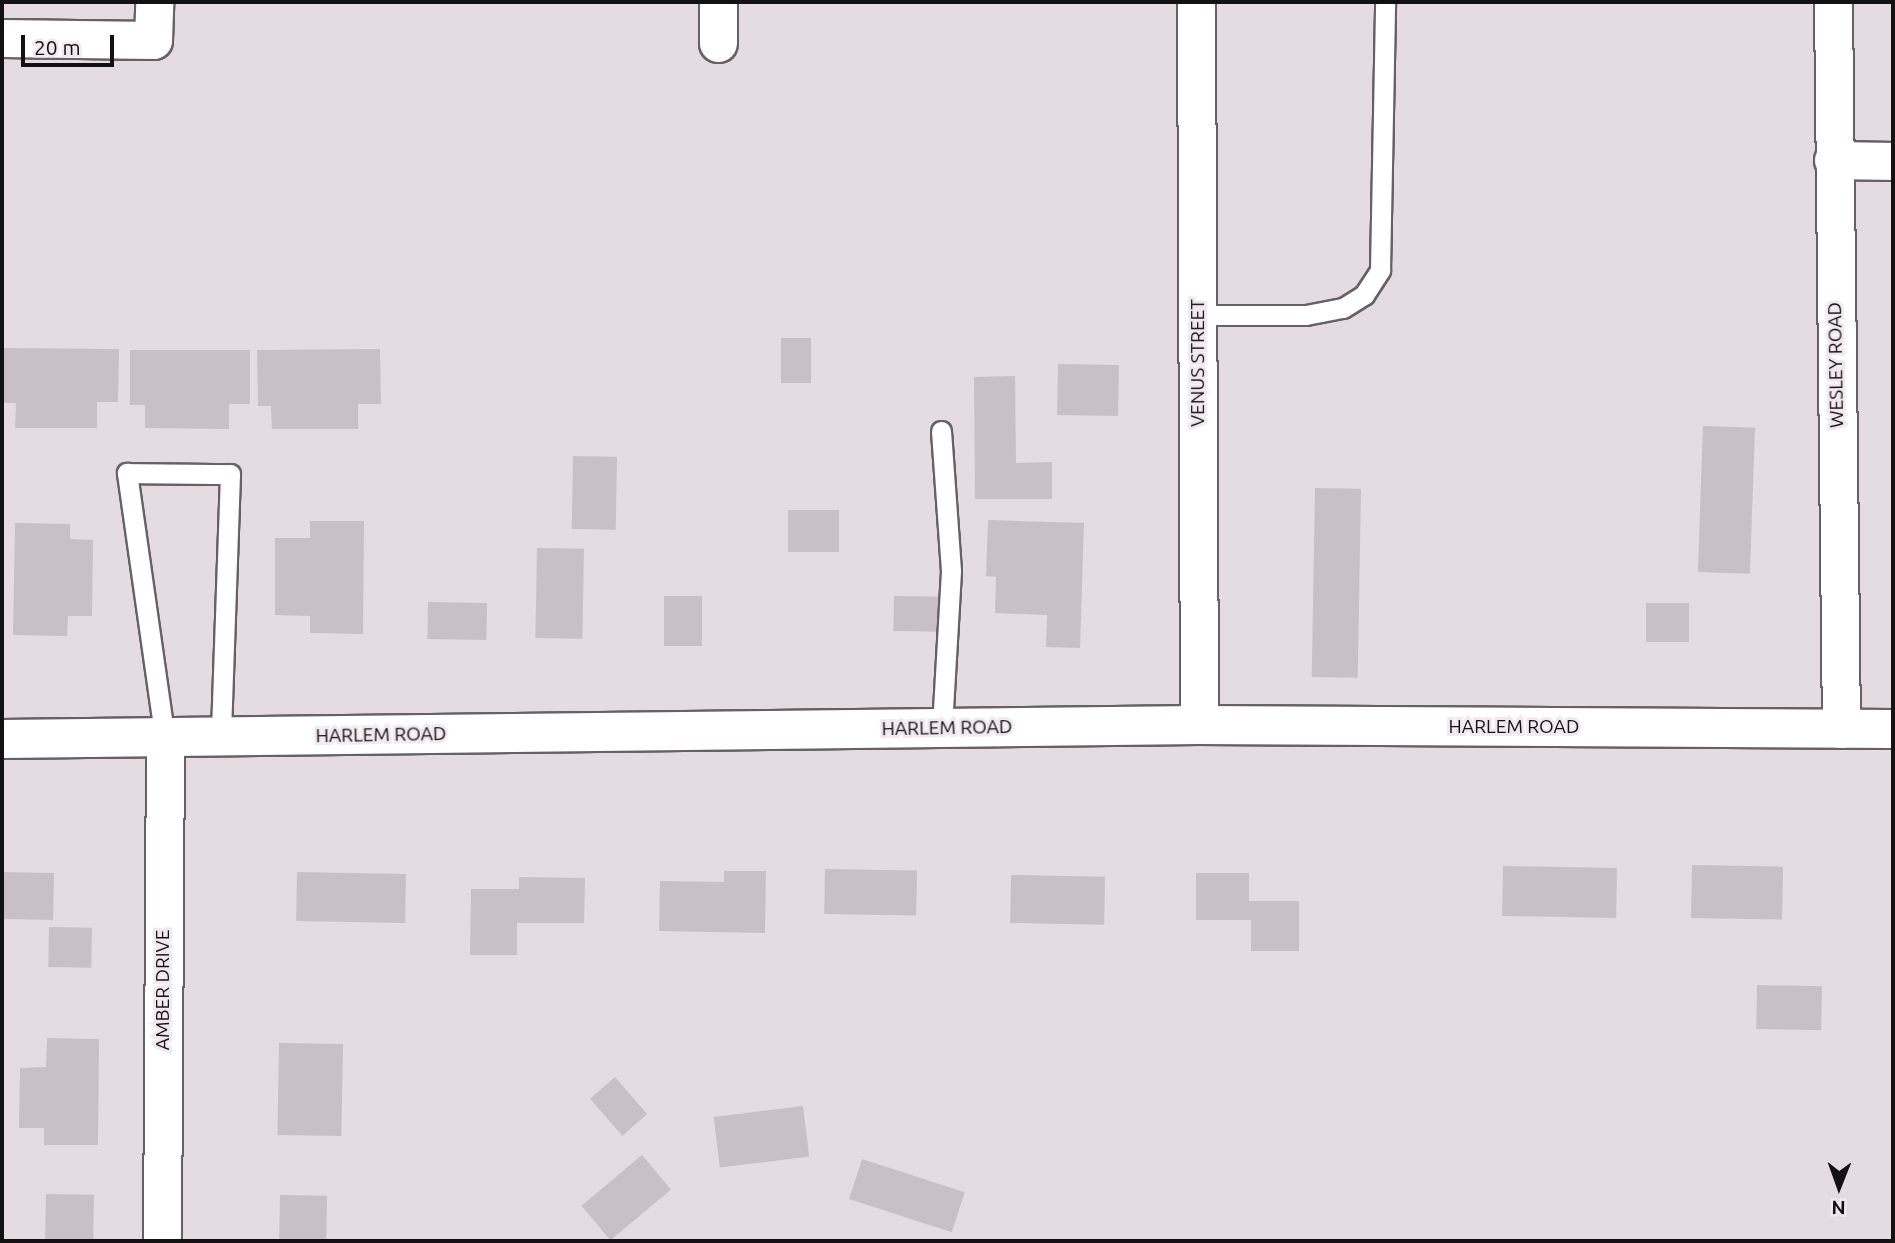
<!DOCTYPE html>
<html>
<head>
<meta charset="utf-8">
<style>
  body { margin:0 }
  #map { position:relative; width:1895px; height:1243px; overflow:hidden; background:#e4dce0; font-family:Ubuntu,sans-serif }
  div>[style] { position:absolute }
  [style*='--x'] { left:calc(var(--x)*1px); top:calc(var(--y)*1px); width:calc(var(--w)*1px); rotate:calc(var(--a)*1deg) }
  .building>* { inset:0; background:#c8c0c4; transform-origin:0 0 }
  .roads { filter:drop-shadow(2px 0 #676064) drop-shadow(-2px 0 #676064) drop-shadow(0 2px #676064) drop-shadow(0 -2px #676064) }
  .lane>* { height:19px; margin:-9.5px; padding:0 9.5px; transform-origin:9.5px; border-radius:9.5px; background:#fff }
  .street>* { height:37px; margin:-18.5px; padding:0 18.5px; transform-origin:18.5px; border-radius:18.5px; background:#fff }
  .secondary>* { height:38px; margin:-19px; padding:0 19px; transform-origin:19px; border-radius:19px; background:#fff }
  span { translate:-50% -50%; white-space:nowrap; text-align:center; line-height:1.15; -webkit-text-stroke:6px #f1e9ee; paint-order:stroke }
  .street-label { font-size:19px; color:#141113 }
  .frame { position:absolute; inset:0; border:4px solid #141113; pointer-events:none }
  .north { position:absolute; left:1804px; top:1152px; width:70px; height:70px; -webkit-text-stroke:5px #f1e9ee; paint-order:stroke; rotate:181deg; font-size:19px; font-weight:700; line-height:28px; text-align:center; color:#141113 }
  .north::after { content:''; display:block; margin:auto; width:24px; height:32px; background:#141113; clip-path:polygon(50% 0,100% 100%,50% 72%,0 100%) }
  .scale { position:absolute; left:21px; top:35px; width:93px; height:32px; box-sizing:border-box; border:4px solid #141113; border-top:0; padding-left:9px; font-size:21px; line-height:24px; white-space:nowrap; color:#141113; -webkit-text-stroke:5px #f1e9ee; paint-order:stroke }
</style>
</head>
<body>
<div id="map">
  <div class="building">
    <div style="left:781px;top:338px;width:30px;height:45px"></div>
    <div style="clip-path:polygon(2px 348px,119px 349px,118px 402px,97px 402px,97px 428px,15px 428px,16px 403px,2px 403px)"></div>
    <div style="clip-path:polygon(380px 349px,381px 404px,358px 404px,358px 429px,272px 429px,271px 406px,258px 406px,257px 350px)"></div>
    <div style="clip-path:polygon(130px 350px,250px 350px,250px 404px,229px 404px,229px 429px,145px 428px,145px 405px,130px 405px)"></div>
    <div style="left:1058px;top:364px;width:61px;height:51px;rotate:1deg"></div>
    <div style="clip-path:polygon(1015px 376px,1016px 463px,1052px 462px,1052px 499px,975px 499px,974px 377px)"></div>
    <div style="left:1703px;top:426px;width:52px;height:146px;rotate:2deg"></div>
    <div style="left:573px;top:456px;width:44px;height:73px;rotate:1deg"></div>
    <div style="left:1315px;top:488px;width:46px;height:189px;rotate:1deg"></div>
    <div style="left:788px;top:510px;width:51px;height:42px"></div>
    <div style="clip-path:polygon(988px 520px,1084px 523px,1080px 648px,1046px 647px,1047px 615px,995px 613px,996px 577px,986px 576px)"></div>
    <div style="clip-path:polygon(310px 521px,364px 521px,363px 634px,310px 633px,310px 616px,275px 615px,275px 538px,310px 538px)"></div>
    <div style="clip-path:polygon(15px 523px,70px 524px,70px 539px,93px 540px,92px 616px,68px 616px,67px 636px,13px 635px)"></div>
    <div style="left:537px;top:548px;width:47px;height:90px;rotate:1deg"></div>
    <div style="left:664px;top:596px;width:38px;height:50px"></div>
    <div style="left:894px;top:596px;width:49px;height:35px;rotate:1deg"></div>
    <div style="left:428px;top:602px;width:59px;height:37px;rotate:1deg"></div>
    <div style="left:1646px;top:603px;width:43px;height:39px"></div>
    <div style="left:1692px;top:865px;width:91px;height:53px;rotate:1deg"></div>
    <div style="left:1503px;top:866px;width:114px;height:50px;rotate:1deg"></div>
    <div style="left:825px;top:869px;width:92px;height:45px;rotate:1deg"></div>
    <div style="clip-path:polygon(724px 871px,766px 871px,765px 933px,659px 931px,660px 881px,724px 882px)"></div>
    <div style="left:2px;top:872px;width:52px;height:47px;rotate:1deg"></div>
    <div style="left:297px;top:872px;width:109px;height:49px;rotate:1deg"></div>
    <div style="clip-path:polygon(1196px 873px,1249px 873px,1249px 901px,1299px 901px,1299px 951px,1251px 951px,1251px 920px,1196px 920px)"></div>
    <div style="left:1011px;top:875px;width:94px;height:48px;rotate:1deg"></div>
    <div style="clip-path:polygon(519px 877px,585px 878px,584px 923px,517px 923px,517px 955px,470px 955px,471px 889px,519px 889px)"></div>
    <div style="left:49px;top:927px;width:43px;height:40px;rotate:1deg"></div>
    <div style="left:1757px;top:985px;width:65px;height:44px;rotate:1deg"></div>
    <div style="clip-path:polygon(47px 1038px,99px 1039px,98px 1145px,44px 1145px,44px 1128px,19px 1128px,20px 1068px,46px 1067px)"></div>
    <div style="left:279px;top:1043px;width:64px;height:92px;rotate:1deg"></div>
    <div style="left:615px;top:1077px;width:49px;height:33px;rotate:49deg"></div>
    <div style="left:803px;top:1106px;width:51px;height:90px;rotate:83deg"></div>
    <div style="left:642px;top:1155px;width:45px;height:79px;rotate:50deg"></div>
    <div style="left:862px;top:1159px;width:108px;height:42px;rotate:18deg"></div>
    <div style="left:46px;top:1194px;width:48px;height:47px;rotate:1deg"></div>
    <div style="left:280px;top:1195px;width:47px;height:46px;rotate:1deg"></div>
  </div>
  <div class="roads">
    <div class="lane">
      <div style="--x:1197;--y:315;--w:109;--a:0"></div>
      <div style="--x:1306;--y:315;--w:38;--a:-11"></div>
      <div style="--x:1343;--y:308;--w:25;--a:-32"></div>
      <div style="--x:1364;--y:295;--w:30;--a:-57"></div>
      <div style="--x:1380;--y:270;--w:268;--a:-88.9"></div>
      <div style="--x:941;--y:431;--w:140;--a:85.9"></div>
      <div style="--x:951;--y:571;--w:157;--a:93.3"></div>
      <div style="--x:165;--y:740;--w:270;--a:-98.1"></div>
      <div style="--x:127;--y:473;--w:103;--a:0.6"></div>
      <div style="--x:230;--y:474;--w:264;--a:92"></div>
    </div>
    <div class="street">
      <div style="--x:1196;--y:2;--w:723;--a:89.76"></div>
      <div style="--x:1833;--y:2;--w:727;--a:89.37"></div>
      <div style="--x:2;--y:38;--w:151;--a:0.8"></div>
      <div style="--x:153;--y:40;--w:38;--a:-88"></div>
      <div style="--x:718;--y:43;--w:41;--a:-90"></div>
      <div style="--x:1833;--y:160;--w:60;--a:1"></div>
      <div style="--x:162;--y:1241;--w:501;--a:-89.66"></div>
    </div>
    <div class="secondary">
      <div style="--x:2;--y:739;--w:1197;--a:-0.67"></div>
      <div style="--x:1199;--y:725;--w:694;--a:0.33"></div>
    </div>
  </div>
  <div class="street-label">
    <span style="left:1198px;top:363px;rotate:-90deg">VENUS STREET</span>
    <span style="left:1836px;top:365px;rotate:-91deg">WESLEY ROAD</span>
    <span style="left:1514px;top:727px">HARLEM ROAD</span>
    <span style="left:947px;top:728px;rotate:-1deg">HARLEM ROAD</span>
    <span style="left:381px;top:735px;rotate:-1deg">HARLEM ROAD</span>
    <span style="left:163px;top:990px;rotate:-90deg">AMBER DRIVE</span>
  </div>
  <div class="frame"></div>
  <div class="north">N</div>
  <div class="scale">20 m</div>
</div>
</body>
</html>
